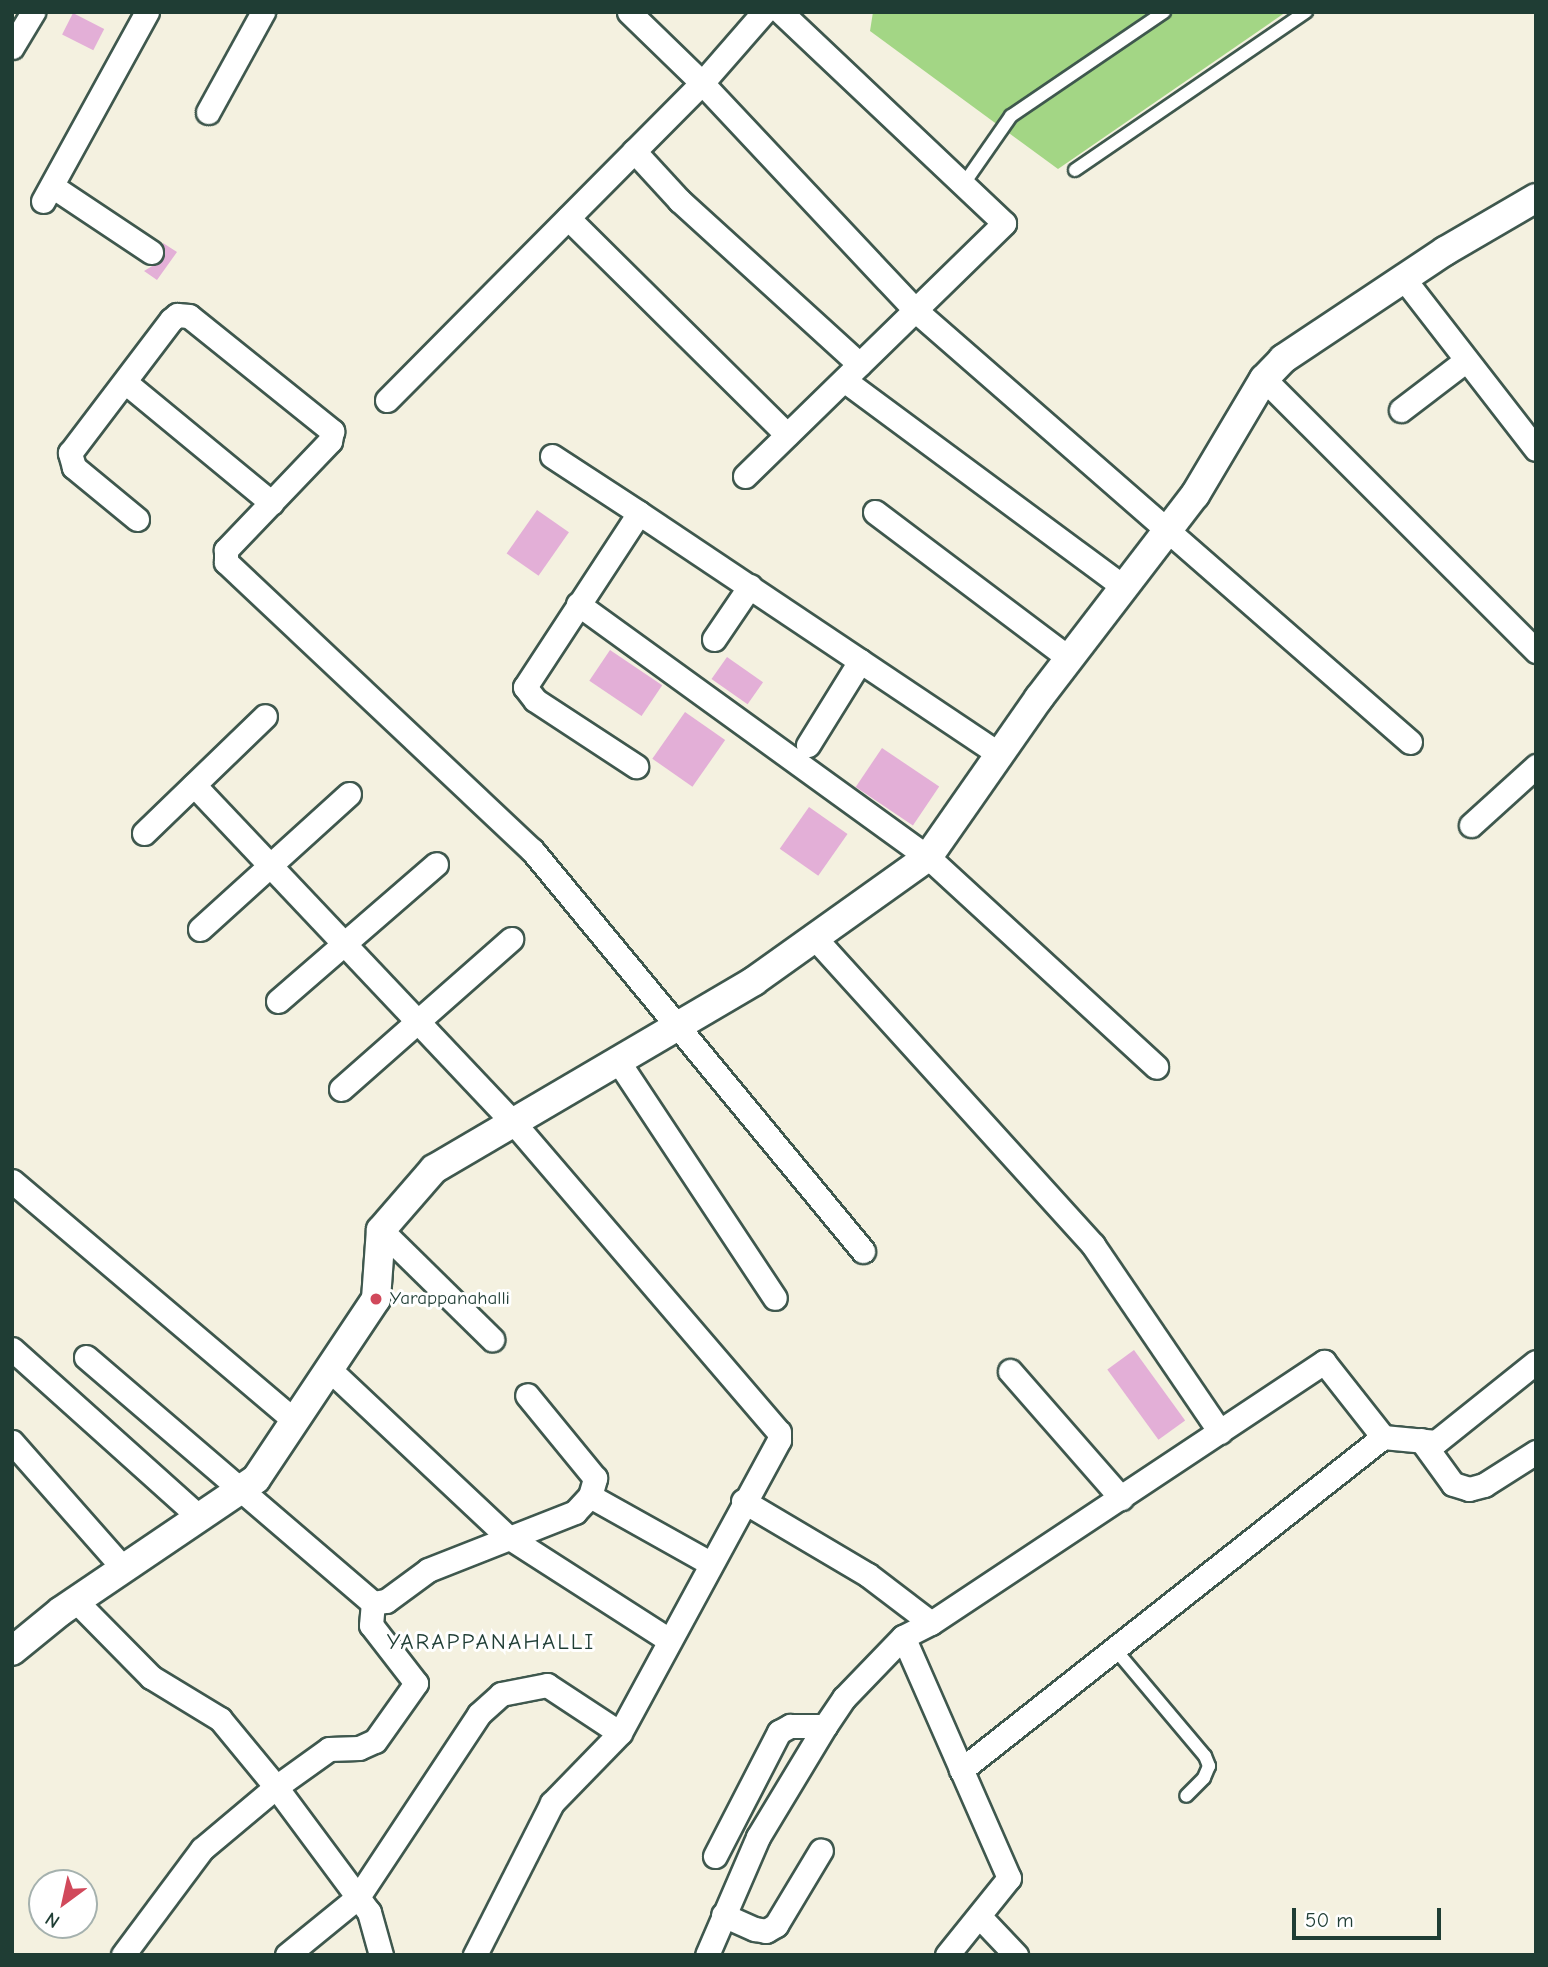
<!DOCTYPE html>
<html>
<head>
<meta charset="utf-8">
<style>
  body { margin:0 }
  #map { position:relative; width:1548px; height:1967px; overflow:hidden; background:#f4f1e0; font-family:"Comic Neue",sans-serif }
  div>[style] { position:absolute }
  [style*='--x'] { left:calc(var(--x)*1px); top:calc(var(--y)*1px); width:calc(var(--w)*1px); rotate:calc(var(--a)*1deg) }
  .green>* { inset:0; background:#a3d685 }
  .building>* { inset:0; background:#e3afd7; transform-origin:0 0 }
  .roads { filter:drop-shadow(2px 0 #3f584e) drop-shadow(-2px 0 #3f584e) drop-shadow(0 2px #3f584e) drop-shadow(0 -2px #3f584e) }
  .service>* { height:12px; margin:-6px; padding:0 6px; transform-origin:6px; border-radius:6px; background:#fff }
  .minor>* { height:23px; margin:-11.5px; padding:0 11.5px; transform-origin:11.5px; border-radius:11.5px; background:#fff }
  .tertiary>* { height:28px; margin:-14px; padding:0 14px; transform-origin:14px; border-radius:14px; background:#fff }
  .dots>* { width:19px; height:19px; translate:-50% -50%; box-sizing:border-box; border:4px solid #fff; border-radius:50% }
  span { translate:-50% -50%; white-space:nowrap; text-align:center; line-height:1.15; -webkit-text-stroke:6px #fff; paint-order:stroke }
  .poi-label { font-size:19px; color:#1f3d34 }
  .left { translate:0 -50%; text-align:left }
  .quarter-label { font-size:23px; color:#1f3d34; letter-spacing:2px }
  .frame { position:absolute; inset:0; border:14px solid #1f3d34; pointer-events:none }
  .north { position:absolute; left:28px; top:1869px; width:70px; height:70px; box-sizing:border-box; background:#fff; border:2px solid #a5b1ae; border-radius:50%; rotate:213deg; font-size:19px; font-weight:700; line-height:28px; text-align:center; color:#1f3d34 }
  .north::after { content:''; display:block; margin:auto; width:24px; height:32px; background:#d1495b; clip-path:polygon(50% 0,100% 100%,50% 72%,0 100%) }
  .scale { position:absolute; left:1292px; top:1908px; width:149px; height:32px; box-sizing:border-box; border:4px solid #1f3d34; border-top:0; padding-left:9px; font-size:21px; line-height:24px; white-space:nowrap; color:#1f3d34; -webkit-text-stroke:5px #fff; paint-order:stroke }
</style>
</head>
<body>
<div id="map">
  <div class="green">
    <div style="clip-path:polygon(873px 12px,1286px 12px,1058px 169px,870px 31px)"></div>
  </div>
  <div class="building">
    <div style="left:73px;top:13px;width:35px;height:24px;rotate:27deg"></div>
    <div style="clip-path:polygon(163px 243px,177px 252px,157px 280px,144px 271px,162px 260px)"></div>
    <div style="left:537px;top:510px;width:39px;height:53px;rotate:35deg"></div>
    <div style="left:610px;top:650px;width:63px;height:37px;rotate:34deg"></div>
    <div style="left:727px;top:657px;width:44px;height:27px;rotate:35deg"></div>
    <div style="left:685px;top:712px;width:49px;height:57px;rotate:35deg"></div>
    <div style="left:882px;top:748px;width:69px;height:47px;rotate:34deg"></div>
    <div style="left:809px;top:807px;width:47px;height:51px;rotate:35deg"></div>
    <div style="left:1134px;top:1350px;width:87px;height:33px;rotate:54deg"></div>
  </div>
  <div class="roads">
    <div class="service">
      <div style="--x:1075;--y:170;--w:280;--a:-34.4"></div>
      <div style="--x:963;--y:185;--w:84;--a:-55.2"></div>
      <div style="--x:1011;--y:116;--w:185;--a:-34.2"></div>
      <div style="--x:1114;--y:1648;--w:141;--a:49.9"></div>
      <div style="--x:1205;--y:1756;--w:11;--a:68"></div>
      <div style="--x:1209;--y:1766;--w:13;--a:113"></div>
      <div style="--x:1204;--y:1778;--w:25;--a:135"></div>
    </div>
    <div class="minor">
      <div style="--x:629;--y:12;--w:102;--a:44.2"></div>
      <div style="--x:702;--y:83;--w:94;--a:-48.9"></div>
      <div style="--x:12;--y:47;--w:41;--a:-59"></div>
      <div style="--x:208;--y:112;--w:114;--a:-61.2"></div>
      <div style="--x:634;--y:151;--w:67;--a:47.4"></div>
      <div style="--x:679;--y:200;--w:244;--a:42.3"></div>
      <div style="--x:52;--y:186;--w:119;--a:33.7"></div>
      <div style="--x:43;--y:201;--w:216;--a:-61.2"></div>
      <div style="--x:568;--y:218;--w:308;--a:44.7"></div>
      <div style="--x:1404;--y:279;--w:215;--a:52.2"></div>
      <div style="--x:1264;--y:379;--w:385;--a:45"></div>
      <div style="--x:844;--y:380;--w:348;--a:36.5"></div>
      <div style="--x:125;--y:382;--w:190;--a:39.5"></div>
      <div style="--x:387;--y:400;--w:447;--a:-45.2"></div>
      <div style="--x:702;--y:83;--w:311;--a:46.8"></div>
      <div style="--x:915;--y:310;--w:657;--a:41.11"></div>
      <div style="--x:1401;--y:410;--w:81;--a:-37.4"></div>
      <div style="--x:552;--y:456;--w:104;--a:33.2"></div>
      <div style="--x:639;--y:513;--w:208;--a:123.2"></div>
      <div style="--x:525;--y:687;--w:16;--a:52"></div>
      <div style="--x:535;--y:700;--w:121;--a:33.2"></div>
      <div style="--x:745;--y:476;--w:362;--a:-44.3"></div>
      <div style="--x:1004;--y:223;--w:307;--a:-136.6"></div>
      <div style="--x:875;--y:512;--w:243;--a:37"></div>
      <div style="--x:639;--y:513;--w:435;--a:33.8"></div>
      <div style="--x:137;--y:519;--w:82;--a:-140.5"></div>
      <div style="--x:74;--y:467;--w:15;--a:-106"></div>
      <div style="--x:70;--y:453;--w:167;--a:-52.8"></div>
      <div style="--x:171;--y:320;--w:8;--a:-40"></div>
      <div style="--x:177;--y:315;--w:12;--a:5"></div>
      <div style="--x:189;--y:316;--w:184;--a:38.8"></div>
      <div style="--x:332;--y:431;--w:10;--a:101"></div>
      <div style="--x:330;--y:441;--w:151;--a:133.7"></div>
      <div style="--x:226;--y:550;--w:12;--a:90"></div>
      <div style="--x:226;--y:562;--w:420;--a:43.3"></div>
      <div style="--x:532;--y:850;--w:520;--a:50.46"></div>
      <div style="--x:578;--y:604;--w:432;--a:35.9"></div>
      <div style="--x:928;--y:857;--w:310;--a:42.6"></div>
      <div style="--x:714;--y:639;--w:64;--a:-55.8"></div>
      <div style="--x:808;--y:745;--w:99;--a:-58.2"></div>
      <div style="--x:194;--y:785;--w:464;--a:46.6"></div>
      <div style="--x:513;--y:1122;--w:408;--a:49.4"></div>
      <div style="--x:779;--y:1432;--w:8;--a:90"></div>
      <div style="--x:779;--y:1440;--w:333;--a:118.5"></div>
      <div style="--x:620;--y:1733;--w:98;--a:134.2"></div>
      <div style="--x:552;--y:1803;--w:170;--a:116.9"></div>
      <div style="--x:1471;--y:825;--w:88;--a:-42.2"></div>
      <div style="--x:144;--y:833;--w:168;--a:-44"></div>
      <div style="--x:200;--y:929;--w:201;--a:-42.2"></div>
      <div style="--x:813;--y:936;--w:417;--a:47.8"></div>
      <div style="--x:1093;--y:1245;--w:226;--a:55.8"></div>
      <div style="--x:278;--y:1001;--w:209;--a:-40.9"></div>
      <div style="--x:618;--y:1061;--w:284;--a:56.5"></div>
      <div style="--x:341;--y:1089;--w:227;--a:-41.4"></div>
      <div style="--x:12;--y:1181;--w:371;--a:40.3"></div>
      <div style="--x:381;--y:1230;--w:156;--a:44.5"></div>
      <div style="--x:12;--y:1349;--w:251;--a:41.9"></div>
      <div style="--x:86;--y:1357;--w:378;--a:40.6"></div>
      <div style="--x:373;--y:1603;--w:13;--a:-9"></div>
      <div style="--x:386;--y:1601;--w:52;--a:-36.4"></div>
      <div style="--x:428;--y:1570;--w:158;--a:-21.5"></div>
      <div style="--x:575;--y:1512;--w:22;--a:-47"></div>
      <div style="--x:590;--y:1496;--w:19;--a:-74"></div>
      <div style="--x:595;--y:1478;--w:107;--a:-129.3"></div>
      <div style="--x:329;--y:1369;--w:244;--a:43.2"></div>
      <div style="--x:507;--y:1536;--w:193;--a:32.7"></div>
      <div style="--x:1010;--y:1371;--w:169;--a:48.8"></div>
      <div style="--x:1421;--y:1440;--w:54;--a:54"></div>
      <div style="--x:1453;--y:1484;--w:17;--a:17"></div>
      <div style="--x:1469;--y:1489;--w:16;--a:-15"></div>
      <div style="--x:1484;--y:1485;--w:62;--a:-32.4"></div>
      <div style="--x:12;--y:1442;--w:169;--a:48.6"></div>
      <div style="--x:590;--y:1496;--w:137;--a:29.2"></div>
      <div style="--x:743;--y:1501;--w:145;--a:30.6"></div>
      <div style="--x:868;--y:1575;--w:79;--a:37.3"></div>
      <div style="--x:76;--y:1601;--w:107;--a:45.4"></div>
      <div style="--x:151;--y:1677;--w:81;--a:31.3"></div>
      <div style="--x:220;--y:1719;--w:88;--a:50.5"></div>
      <div style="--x:276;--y:1787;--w:65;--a:-35.6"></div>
      <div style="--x:329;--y:1749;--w:30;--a:-2"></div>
      <div style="--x:359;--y:1748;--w:17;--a:-24"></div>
      <div style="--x:375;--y:1741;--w:71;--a:-54.7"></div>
      <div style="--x:416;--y:1683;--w:73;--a:-127.8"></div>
      <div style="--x:371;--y:1625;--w:22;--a:-85"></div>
      <div style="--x:961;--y:1770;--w:538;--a:-38.28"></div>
      <div style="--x:715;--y:1856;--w:140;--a:-62.7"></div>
      <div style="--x:779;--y:1732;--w:13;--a:-29"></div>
      <div style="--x:790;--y:1726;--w:35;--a:0"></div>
      <div style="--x:723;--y:1915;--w:35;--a:24"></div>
      <div style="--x:755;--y:1929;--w:11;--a:10"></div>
      <div style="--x:766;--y:1931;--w:12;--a:-31"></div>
      <div style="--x:776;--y:1925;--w:87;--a:-59"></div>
      <div style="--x:979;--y:1916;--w:54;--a:46.5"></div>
      <div style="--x:123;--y:1955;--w:132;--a:-53.3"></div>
      <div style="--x:202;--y:1849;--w:97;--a:-40"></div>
      <div style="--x:276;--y:1787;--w:156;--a:53.4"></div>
      <div style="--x:369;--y:1912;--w:45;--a:74.4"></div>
      <div style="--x:287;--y:1955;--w:92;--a:-39.2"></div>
      <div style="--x:358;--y:1897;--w:219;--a:-56.5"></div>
      <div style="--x:479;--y:1714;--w:30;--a:-42"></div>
      <div style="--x:501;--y:1694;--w:47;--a:-11.1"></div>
      <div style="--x:547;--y:1685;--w:87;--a:33.3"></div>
      <div style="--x:707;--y:1955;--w:129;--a:-66.6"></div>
      <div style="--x:758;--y:1837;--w:130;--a:-58.9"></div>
      <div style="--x:825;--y:1726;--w:34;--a:-56"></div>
      <div style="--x:844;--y:1698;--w:85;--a:-46"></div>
      <div style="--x:947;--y:1955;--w:99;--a:-51.2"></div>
      <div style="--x:1009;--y:1878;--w:263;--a:-113.7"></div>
      <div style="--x:903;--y:1637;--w:31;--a:-27"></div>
      <div style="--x:931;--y:1623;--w:472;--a:-33.6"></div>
      <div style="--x:1324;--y:1362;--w:95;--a:51.8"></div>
      <div style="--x:1383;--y:1437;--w:53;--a:5.4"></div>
      <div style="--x:1436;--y:1442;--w:128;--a:-38.7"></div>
    </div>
    <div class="tertiary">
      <div style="--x:12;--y:1651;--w:63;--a:-39.2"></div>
      <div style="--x:61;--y:1611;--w:235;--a:-34.1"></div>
      <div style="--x:256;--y:1479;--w:216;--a:-56.3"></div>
      <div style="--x:376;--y:1299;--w:69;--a:-85.9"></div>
      <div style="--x:381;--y:1230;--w:81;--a:-49"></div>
      <div style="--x:434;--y:1169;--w:371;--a:-30.4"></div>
      <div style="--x:754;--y:981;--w:214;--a:-35.5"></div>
      <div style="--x:928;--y:857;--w:194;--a:-55.1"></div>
      <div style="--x:1039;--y:698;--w:256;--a:-52.5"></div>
      <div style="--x:1195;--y:495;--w:135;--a:-59.3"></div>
      <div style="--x:1264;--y:379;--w:28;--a:-46"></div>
      <div style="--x:1283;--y:359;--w:195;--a:-33.7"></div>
      <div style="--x:1445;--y:251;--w:105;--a:-30.2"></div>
    </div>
  </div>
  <div class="dots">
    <div style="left:376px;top:1299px;background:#d1495b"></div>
  </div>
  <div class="poi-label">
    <span class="left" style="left:390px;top:1299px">Yarappanahalli</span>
  </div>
  <div class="quarter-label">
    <span style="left:491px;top:1642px">YARAPPANAHALLI</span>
  </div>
  <div class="frame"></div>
  <div class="north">N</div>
  <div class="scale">50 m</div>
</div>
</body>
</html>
